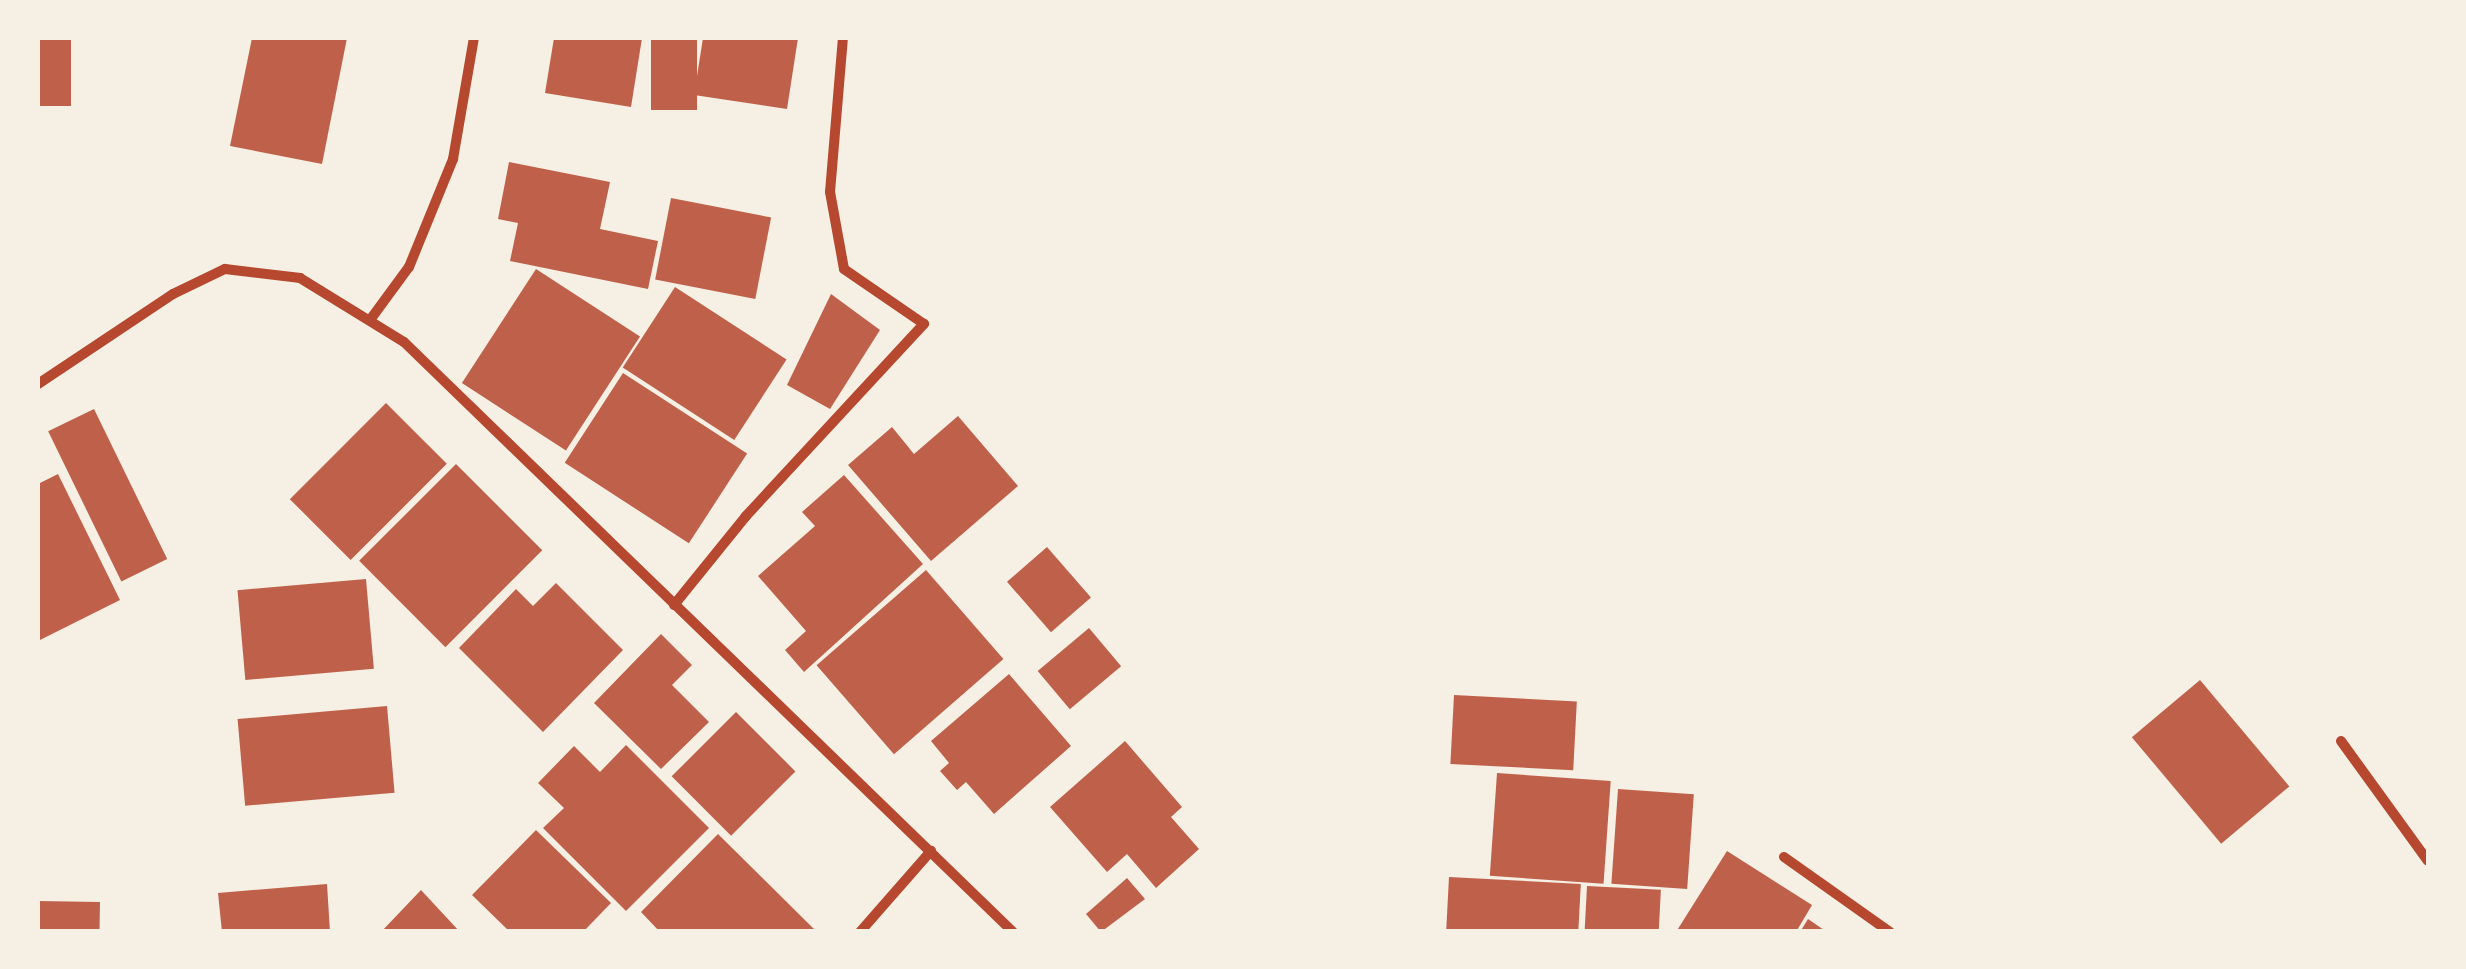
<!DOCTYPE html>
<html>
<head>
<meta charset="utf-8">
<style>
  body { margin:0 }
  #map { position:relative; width:2466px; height:969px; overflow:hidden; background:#f6efe4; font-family:Figtree,sans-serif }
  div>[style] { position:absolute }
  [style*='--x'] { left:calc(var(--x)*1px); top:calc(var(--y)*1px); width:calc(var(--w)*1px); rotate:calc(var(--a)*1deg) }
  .building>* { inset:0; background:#bf614a; transform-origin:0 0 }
  .minor>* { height:10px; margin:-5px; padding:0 5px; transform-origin:5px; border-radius:5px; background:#b5482f }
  span { translate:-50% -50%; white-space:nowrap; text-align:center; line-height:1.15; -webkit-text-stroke:8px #f6efe4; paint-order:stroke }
  .frame { position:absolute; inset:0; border:40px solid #f6efe4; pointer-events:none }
</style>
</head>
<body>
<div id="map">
  <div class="building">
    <div style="left:38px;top:38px;width:33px;height:68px"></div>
    <div style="clip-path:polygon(252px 38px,347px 38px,322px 164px,230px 146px)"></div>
    <div style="clip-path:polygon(554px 38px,642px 38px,631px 107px,545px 93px)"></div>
    <div style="left:651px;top:38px;width:46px;height:72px"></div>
    <div style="clip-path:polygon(703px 38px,798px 38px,787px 109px,694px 95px)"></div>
    <div style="clip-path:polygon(509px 162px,610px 182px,600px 229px,658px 241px,648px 289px,510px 261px,518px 223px,498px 219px)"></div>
    <div style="left:671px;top:198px;width:102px;height:83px;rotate:11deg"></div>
    <div style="left:536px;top:269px;width:124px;height:136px;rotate:33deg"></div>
    <div style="left:675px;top:287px;width:133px;height:96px;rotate:33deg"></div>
    <div style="clip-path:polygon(831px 294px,880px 330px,830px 409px,787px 385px)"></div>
    <div style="left:623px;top:373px;width:148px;height:107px;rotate:33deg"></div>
    <div style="left:386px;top:403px;width:86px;height:136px;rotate:45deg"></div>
    <div style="left:94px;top:409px;width:167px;height:51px;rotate:64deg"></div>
    <div style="clip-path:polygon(958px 416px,1018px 486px,931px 561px,848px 465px,892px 427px,914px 454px)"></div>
    <div style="left:456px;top:464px;width:122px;height:137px;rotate:45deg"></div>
    <div style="clip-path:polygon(58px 474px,120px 600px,38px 641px,38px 484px)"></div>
    <div style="clip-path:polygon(844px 475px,923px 564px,804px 672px,785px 650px,806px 631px,758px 576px,815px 526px,802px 512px)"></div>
    <div style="left:1047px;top:547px;width:67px;height:53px;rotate:49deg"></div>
    <div style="left:926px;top:570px;width:118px;height:145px;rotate:49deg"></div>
    <div style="left:366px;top:579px;width:90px;height:129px;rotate:85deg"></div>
    <div style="clip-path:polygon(556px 583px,623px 650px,543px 732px,459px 648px,516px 589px,533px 606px)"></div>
    <div style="left:1089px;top:628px;width:50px;height:67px;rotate:50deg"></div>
    <div style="clip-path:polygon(661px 634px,692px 665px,672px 685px,709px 722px,661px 769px,594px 703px)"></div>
    <div style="clip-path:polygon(1009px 674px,1071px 746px,994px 814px,966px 782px,957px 790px,940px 771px,949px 763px,931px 741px)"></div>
    <div style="left:2200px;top:680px;width:139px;height:89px;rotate:50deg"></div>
    <div style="left:1454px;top:695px;width:123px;height:69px;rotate:3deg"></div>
    <div style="left:387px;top:706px;width:87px;height:150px;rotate:85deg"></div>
    <div style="left:736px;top:712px;width:84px;height:91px;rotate:45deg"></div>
    <div style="clip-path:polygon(1125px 741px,1182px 807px,1171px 817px,1199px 849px,1156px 888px,1127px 854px,1107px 872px,1050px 807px)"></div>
    <div style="clip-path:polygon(626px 745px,709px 828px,626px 911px,543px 828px,564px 808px,538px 783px,574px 746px,600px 772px)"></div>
    <div style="left:1497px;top:773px;width:114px;height:103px;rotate:4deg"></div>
    <div style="left:1618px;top:789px;width:76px;height:95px;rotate:4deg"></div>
    <div style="clip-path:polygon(536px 830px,611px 903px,583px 932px,510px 932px,472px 895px)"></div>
    <div style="clip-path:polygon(718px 834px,817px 932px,660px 932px,641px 912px)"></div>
    <div style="clip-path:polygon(1727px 851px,1812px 905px,1796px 932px,1676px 932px)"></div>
    <div style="left:1449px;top:877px;width:132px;height:55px;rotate:3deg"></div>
    <div style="clip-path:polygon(1127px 878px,1145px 899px,1101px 932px,1086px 914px)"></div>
    <div style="clip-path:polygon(327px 884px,330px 932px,222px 932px,218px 893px)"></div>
    <div style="left:1587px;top:886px;width:74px;height:46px;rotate:3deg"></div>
    <div style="clip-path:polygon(421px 890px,460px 932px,381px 932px)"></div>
    <div style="left:38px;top:901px;width:62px;height:31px;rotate:1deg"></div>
    <div style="clip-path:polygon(1808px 919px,1827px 932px,1800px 932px)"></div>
  </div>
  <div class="minor">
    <div style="--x:370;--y:320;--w:66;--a:-53.7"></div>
    <div style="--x:409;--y:267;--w:117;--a:-67.8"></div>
    <div style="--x:453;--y:159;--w:123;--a:-80.2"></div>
    <div style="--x:38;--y:384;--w:162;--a:-33.7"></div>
    <div style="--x:173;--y:294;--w:58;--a:-25.7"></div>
    <div style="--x:225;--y:269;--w:76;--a:6.8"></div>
    <div style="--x:300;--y:278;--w:122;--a:31.6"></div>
    <div style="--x:404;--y:342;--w:848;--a:44.09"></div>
    <div style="--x:674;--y:605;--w:114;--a:-51"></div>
    <div style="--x:746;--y:516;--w:262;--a:-47.2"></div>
    <div style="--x:924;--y:324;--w:97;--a:-145.5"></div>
    <div style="--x:844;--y:269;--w:78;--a:-100.3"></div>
    <div style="--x:830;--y:192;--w:155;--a:-85.2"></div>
    <div style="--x:2341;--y:741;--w:148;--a:54.1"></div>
    <div style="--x:1784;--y:857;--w:130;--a:35.3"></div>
    <div style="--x:860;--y:932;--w:108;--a:-48.8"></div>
  </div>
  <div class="frame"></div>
</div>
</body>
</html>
